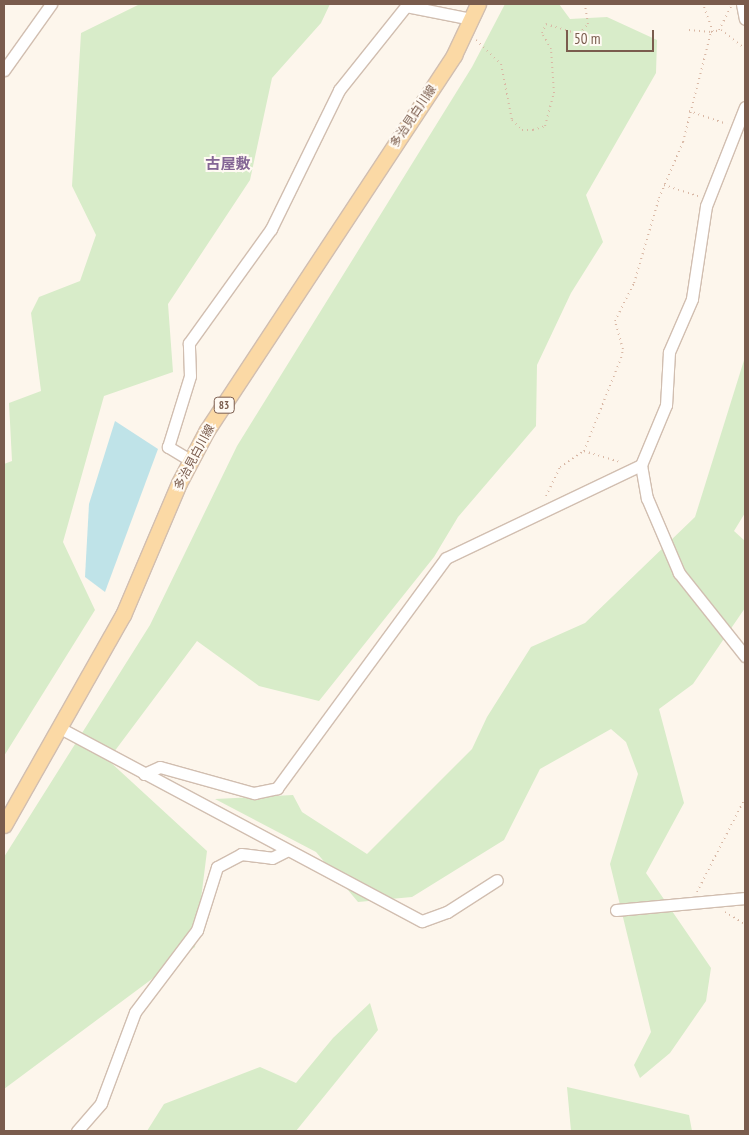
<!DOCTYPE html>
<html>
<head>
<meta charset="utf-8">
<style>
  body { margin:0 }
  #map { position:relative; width:749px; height:1135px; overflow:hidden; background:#fdf6ec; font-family:"PT Sans Narrow","Noto Sans JP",sans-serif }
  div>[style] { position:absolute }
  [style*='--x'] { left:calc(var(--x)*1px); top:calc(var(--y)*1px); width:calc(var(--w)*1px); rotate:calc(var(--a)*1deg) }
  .green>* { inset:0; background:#d8ecc9 }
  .water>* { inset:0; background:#bfe3e8 }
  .path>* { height:2px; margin-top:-1px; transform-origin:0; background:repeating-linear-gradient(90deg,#d9b8a5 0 1px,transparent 0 5px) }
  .roads { filter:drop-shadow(1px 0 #d1beb0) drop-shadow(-1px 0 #d1beb0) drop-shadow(0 1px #d1beb0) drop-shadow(0 -1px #d1beb0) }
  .minor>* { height:11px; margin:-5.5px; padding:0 5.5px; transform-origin:5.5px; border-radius:5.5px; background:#fff }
  .major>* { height:15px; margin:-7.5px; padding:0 7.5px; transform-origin:7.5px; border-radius:7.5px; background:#fbd9a5 }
  .bridges { filter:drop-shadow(1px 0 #d1beb0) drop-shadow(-1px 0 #d1beb0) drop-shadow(0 1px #d1beb0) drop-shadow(0 -1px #d1beb0) }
  .minor-bridge>* { height:11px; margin:-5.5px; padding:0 5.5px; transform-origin:5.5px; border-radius:5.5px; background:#fff }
  span { translate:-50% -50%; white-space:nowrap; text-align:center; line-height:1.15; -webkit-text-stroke:4px #fffaf3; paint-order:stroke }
  .shield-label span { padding:1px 4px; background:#fffaf3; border:1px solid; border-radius:4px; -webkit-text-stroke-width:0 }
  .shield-label { font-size:11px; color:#7a5c4d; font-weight:700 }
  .street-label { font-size:12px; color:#7a5c4d }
  .quarter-label { font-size:15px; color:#846695; font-weight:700 }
  .frame { position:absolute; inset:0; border:5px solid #7a5c4d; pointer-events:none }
  .scale { position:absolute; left:566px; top:30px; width:88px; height:22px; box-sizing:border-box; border:2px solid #7a5c4d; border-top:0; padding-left:6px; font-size:15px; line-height:18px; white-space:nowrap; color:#7a5c4d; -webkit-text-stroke:4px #fffaf3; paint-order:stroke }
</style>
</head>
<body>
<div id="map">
  <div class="green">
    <div style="clip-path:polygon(140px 4px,330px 4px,321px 23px,272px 78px,250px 180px,168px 304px,173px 372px,104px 396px,63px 542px,95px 610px,4px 756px,4px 464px,12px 461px,9px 403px,41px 391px,31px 313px,39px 297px,80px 281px,96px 235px,72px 186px,81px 33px)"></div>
    <div style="clip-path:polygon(505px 4px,559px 4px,570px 19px,607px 17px,657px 40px,656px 73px,586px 195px,603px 242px,571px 293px,537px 365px,536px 426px,458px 517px,434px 557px,319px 701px,259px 686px,197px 641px,108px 760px,207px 851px,195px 947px,4px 1089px,4px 857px,150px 625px,237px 446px,472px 67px)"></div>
    <div style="clip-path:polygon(745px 357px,745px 513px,734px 531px,745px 541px,745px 608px,693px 684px,659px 709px,684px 803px,646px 873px,711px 968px,706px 1001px,670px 1053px,640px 1078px,634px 1065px,651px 1032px,610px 864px,638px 774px,626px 742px,611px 729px,540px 769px,504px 840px,412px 897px,358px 902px,316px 852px,215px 799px,293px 795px,302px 812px,367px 854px,472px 749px,487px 717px,531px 647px,585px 623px,695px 517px)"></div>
    <div style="clip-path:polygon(370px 1003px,378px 1030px,296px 1131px,147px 1131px,164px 1104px,260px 1067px,296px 1083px,333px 1038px)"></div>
    <div style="clip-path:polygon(567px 1087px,689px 1115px,692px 1131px,571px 1131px)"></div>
  </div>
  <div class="water">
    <div style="clip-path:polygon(115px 421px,158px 449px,105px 592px,85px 577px,89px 504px)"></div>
  </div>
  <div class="path">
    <div style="--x:704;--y:7;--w:27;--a:70"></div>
    <div style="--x:689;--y:30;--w:22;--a:5"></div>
    <div style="--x:719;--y:30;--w:27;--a:-63"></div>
    <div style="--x:476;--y:40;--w:35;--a:44"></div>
    <div style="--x:501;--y:64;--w:57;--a:78.9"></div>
    <div style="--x:512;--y:120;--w:14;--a:45"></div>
    <div style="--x:522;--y:130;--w:11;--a:0"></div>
    <div style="--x:533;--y:130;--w:13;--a:-18"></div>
    <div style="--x:545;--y:126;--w:34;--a:-75"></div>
    <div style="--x:554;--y:93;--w:44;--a:-93.9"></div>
    <div style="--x:551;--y:49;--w:18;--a:-119"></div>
    <div style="--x:542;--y:33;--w:10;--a:-66"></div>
    <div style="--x:546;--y:24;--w:34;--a:17"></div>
    <div style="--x:579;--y:34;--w:13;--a:-48"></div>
    <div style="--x:588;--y:24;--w:20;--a:-99"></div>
    <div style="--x:689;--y:111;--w:40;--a:18.9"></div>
    <div style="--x:664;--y:185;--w:36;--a:18"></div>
    <div style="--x:584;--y:451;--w:39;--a:17"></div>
    <div style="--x:546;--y:496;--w:32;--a:-64"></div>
    <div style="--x:560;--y:467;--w:29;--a:-34"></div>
    <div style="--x:584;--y:451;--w:100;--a:-68.3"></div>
    <div style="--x:621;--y:358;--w:9;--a:-77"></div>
    <div style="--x:623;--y:349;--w:29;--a:-106"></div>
    <div style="--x:615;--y:321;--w:42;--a:-63.4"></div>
    <div style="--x:634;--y:283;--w:89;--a:-73.6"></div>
    <div style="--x:659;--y:198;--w:61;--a:-66.8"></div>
    <div style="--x:683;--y:142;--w:114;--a:-75.7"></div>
    <div style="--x:711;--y:32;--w:10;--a:-11"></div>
    <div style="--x:721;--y:30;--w:31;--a:38"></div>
    <div style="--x:697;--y:892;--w:106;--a:-62.9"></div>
    <div style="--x:725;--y:912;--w:23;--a:31"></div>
  </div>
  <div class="roads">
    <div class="minor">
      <div style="--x:742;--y:4;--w:15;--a:79"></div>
      <div style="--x:4;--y:70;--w:81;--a:-54.5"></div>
      <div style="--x:745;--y:107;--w:106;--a:111.5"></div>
      <div style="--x:706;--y:206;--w:94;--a:98.6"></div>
      <div style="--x:692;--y:299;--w:58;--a:113.5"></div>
      <div style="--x:669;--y:352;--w:53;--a:93.2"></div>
      <div style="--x:666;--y:405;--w:65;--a:112.6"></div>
      <div style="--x:641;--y:465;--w:34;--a:80"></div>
      <div style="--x:647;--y:498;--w:82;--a:66.9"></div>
      <div style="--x:679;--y:573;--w:106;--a:51.5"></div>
      <div style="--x:190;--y:460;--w:26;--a:-149"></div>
      <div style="--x:168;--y:447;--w:74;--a:-72.8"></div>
      <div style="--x:190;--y:376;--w:33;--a:-92"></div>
      <div style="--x:189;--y:343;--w:140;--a:-54.3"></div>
      <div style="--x:271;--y:229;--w:155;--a:-63.9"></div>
      <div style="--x:339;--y:90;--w:107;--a:-51.4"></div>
      <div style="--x:406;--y:6;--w:66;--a:11.3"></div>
      <div style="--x:60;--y:728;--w:410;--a:28.1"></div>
      <div style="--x:422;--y:921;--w:27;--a:-20"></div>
      <div style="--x:447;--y:912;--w:59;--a:-32.6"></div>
      <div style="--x:144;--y:774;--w:17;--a:-24"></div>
      <div style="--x:160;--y:767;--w:98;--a:15.5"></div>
      <div style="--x:254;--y:793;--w:24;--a:-12"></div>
      <div style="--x:277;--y:788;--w:285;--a:-53.7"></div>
      <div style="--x:446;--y:558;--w:216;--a:-25.5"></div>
      <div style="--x:77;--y:1131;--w:37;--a:-49"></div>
      <div style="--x:101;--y:1103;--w:97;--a:-69.5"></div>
      <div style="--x:135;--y:1012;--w:103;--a:-52.9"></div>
      <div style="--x:197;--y:930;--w:66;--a:-72.4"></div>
      <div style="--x:217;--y:867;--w:27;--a:-28"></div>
      <div style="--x:241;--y:854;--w:31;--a:7"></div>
      <div style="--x:272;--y:858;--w:16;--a:-27"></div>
    </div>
    <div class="major">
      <div style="--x:4;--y:825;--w:241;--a:-60.5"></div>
      <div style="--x:123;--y:615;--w:143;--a:-67"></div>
      <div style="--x:179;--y:483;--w:60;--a:-62.2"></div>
      <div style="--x:207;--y:430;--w:449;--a:-56.6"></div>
      <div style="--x:454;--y:55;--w:56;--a:-64.8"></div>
    </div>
  </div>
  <div class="bridges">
    <div class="minor-bridge">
      <div style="--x:616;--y:910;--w:130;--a:-5.3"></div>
    </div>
  </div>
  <div class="shield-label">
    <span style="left:224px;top:405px">83</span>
  </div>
  <div class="street-label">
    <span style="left:413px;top:116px;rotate:-56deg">多治見白川線</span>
    <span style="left:194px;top:457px;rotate:-62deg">多治見白川線</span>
  </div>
  <div class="quarter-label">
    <span style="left:228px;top:164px">古屋敷</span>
  </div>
  <div class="frame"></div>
  <div class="scale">50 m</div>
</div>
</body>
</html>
